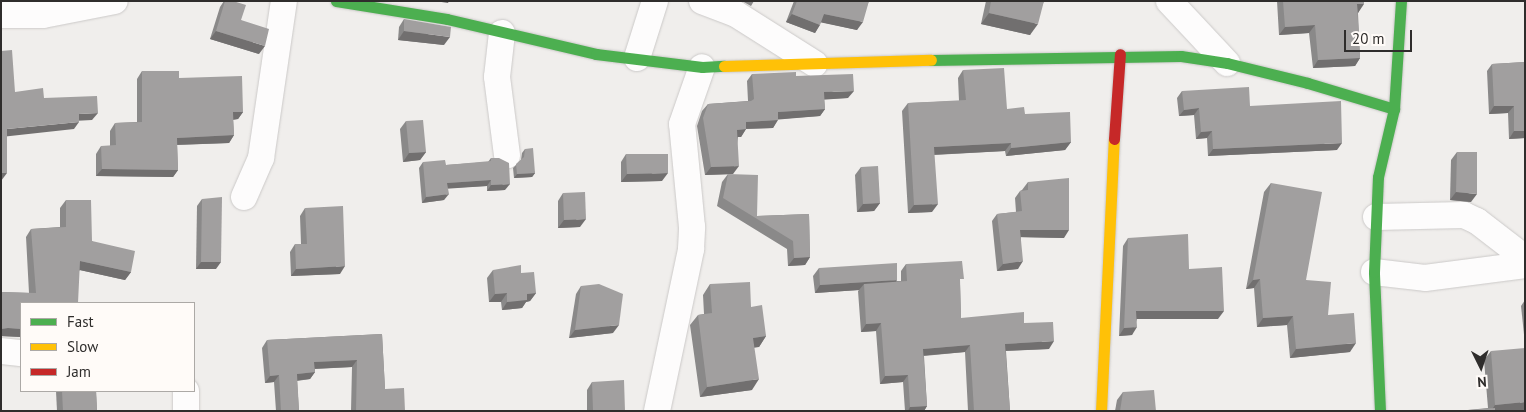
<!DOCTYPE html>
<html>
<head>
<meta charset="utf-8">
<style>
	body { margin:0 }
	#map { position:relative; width:1526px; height:412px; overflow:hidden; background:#f0eeec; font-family:"PT Sans",sans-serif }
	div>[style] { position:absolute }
	.roads { filter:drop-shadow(0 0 1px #cbc9c8) drop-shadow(0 0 1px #cbc9c8) }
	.street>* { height:26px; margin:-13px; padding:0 13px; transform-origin:13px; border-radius:13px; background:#fdfcfc }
	.fast>* { height:11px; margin:-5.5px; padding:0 5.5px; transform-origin:5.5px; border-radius:5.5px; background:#4caf50 }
	.slow>* { height:11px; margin:-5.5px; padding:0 5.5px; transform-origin:5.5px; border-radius:5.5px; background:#ffc107 }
	.jam>* { height:11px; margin:-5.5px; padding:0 5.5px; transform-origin:5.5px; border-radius:5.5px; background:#c62828 }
	.wall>* { inset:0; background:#8a8989 }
	.shaded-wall>* { inset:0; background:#716f6f }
	.building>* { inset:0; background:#a19f9f }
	span { translate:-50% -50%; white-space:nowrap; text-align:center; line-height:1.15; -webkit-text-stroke:5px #fffbf8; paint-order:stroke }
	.frame { position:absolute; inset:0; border:2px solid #2f2d2c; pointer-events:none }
	.legend { position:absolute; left:20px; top:302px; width:175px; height:90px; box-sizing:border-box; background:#fffbf8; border:1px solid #aca9a6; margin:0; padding:6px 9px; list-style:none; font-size:15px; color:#2f2d2c }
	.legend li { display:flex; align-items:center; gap:10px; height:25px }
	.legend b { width:25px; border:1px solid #aca9a6 }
	.north { position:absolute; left:1456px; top:342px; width:50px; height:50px; -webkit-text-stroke:4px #fffbf8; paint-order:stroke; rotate:176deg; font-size:14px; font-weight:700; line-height:20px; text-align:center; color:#2f2d2c }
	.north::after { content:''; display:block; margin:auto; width:18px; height:22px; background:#2f2d2c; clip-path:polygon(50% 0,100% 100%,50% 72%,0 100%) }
	.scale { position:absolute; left:1344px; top:30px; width:68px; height:22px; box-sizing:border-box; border:2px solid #2f2d2c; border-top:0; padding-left:6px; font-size:15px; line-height:18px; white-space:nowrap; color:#2f2d2c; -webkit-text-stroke:4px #fffbf8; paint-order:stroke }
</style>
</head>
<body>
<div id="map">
	<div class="roads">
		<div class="street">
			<i style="left:702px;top:1px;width:36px;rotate:21deg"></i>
			<i style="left:736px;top:14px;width:93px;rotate:32.3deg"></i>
			<i style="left:1169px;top:1px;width:85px;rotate:46.9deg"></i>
			<i style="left:1px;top:15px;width:42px"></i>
			<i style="left:43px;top:15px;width:73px;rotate:-11deg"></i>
			<i style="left:502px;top:33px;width:44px;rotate:96.5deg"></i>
			<i style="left:497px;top:77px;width:79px;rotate:82.7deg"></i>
			<i style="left:637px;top:58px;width:60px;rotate:-72.5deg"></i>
			<i style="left:244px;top:197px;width:43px;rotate:-66.4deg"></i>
			<i style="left:261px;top:158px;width:159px;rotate:-81.7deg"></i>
			<i style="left:1376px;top:217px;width:88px;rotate:-1.3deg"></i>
			<i style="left:1464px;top:215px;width:14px;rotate:25deg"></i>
			<i style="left:1477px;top:221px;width:61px;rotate:37.6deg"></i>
			<i style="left:1374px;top:272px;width:51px;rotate:6.7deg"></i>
			<i style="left:1425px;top:278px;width:101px;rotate:-7.4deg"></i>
			<i style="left:1px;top:351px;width:20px;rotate:6deg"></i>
			<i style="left:186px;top:391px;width:20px;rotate:90deg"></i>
			<i style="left:657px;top:411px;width:166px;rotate:-78.1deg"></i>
			<i style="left:691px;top:249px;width:22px;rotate:-87deg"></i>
			<i style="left:692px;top:227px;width:103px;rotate:-95.5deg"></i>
			<i style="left:682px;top:124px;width:60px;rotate:-70.7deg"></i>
		</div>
		<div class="fast">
			<i style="left:336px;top:1px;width:112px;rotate:9.2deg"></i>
			<i style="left:447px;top:19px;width:153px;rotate:13.2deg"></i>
			<i style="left:596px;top:54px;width:107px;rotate:7deg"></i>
			<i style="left:702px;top:67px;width:22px;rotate:-3deg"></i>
			<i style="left:931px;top:60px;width:250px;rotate:-0.9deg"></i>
			<i style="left:1181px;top:56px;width:47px;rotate:8.7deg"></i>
			<i style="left:1227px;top:63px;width:83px;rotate:13.9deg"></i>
			<i style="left:1308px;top:83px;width:90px;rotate:16.8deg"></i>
			<i style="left:1380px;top:411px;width:139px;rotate:-92.5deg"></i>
			<i style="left:1374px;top:272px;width:95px;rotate:-87.6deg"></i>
			<i style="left:1378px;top:177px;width:70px;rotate:-76.8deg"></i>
			<i style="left:1394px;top:109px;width:108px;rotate:-86.3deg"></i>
		</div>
		<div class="slow">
			<i style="left:724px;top:66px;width:207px;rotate:-1.7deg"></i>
			<i style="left:1101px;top:411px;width:272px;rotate:-87.3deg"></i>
		</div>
		<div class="jam">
			<i style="left:1114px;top:139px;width:85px;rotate:-86deg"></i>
		</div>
	</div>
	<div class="wall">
		<i style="clip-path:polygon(224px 1px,233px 1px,241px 20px,259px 54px,210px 39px,220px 7px)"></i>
		<i style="clip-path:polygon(742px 1px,754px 1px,751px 6px)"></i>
		<i style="clip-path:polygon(794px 1px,869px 1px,857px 30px,821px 22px,815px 33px,786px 22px)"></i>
		<i style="clip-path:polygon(986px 1px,1044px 1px,1030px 35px,981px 24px)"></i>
		<i style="clip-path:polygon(1277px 1px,1364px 1px,1358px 13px,1360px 58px,1355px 66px,1313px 68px,1309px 33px,1279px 35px)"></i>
		<i style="clip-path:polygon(404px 19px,444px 45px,398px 40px,399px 27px)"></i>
		<i style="clip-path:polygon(1525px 62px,1525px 138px,1509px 139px,1508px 113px,1489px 114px,1487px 71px,1492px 64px)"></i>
		<i style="clip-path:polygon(963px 70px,1007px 109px,1025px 114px,1071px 142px,1065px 150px,1006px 156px,1005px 151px,934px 155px,932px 212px,908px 213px,902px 111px,908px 103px,959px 101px,958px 78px)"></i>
		<i style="clip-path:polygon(142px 71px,179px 78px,243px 112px,238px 119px,233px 120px,234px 135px,229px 143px,177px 145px,178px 170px,173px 177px,96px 176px,96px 154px,101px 146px,110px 146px,110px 131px,115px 123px,137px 122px,137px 79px)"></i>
		<i style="clip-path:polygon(752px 74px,796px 76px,848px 98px,824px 99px,825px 109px,820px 116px,778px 119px,773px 128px,746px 129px,741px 137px,738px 137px,733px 174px,705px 175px,697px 126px,702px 111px,708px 104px,748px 101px,747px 81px)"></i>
		<i style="clip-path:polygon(1182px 91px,1250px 106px,1337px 150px,1208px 156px,1207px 138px,1196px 139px,1194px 115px,1179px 116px,1177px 98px)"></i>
		<i style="clip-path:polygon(406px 121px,426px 152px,420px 160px,403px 162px,400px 129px)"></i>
		<i style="clip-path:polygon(525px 149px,535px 173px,532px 177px,514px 178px,513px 168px,521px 160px,522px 153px)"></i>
		<i style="clip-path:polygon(1457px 152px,1471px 202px,1450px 200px,1451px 160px)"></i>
		<i style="clip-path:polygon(626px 154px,662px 181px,621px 182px,621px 162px)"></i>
		<i style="clip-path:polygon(491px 158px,505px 190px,487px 191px,487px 186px,448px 188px,444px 200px,422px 203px,419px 168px,423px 162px,446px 165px,488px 162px)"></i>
		<i style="clip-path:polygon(861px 167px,880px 203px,874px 211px,857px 212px,855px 175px)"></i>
		<i style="clip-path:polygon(728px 174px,757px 216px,809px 214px,810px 257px,805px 265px,788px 266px,787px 249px,717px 206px,722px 182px)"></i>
		<i style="clip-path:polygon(1028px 182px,1064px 238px,1021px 237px,1018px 269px,997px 271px,992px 221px,997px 214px,1016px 212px,1015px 198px,1020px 191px,1022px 190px)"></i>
		<i style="clip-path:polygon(1271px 183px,1306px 280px,1328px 315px,1350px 352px,1290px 358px,1287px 325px,1257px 327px,1254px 288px,1246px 289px,1264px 192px)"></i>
		<i style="clip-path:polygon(563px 193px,580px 227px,558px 228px,558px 201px)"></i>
		<i style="clip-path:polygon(202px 199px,216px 269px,196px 269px,197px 206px)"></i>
		<i style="clip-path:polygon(66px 200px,92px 241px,131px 272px,125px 280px,80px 270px,21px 337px,1px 336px,1px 292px,29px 293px,26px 237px,31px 229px,60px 227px,60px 208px)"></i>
		<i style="clip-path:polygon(305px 208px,340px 274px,291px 276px,290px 252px,295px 244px,301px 244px,300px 216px)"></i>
		<i style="clip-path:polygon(1128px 238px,1218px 319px,1137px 319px,1132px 335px,1119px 336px,1123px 246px)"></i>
		<i style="clip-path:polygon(906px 264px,960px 284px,961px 318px,1024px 323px,1049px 349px,1006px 351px,1010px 411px,968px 411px,965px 352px,924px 356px,927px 406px,924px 411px,905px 411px,903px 382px,880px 384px,876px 331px,861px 332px,858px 291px,859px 290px,815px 293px,813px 276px,819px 268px,896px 281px,901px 281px,901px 271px)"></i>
		<i style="clip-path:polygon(493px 270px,521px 273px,536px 293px,530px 301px,526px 302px,522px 308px,502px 310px,501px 302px,489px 302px,487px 278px)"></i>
		<i style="clip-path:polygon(710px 284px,751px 307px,766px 336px,759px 347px,754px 347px,752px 390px,700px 397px,690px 325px,698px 315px,704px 314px,703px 295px)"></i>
		<i style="clip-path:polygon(581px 286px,613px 333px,569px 338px,576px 294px)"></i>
		<i style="clip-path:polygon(1525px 300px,1525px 344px,1521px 306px)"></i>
		<i style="clip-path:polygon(382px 334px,385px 389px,405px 411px,351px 411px,352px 367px,315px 369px,315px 372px,310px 379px,297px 381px,299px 411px,276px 411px,274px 382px,265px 383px,262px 348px,267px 340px)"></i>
		<i style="clip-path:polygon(1491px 351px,1525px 411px,1467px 411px,1468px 410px,1488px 408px,1484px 360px)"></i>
		<i style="clip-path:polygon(592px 382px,625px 411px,587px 410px,587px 390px)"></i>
		<i style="clip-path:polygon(56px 391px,96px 391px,97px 411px,57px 411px)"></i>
		<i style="clip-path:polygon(1123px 392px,1156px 411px,1115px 411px,1117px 400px)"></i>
	</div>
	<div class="shaded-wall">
		<i style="clip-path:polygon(435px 1px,449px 1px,448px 3px)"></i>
		<i style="clip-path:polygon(1357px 4px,1364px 4px,1358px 13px)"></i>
		<i style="clip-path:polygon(989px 13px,1038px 24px,1030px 35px,981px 24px)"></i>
		<i style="clip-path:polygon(792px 14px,820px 25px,815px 33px,786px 22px)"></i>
		<i style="clip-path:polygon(824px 14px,863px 22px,857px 30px,819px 22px)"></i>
		<i style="clip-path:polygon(1315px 25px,1309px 33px,1279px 35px,1285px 27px)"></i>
		<i style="clip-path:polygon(216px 31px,265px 46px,259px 54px,210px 39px)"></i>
		<i style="clip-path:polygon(404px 31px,450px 37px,444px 45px,398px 40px)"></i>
		<i style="clip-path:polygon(1360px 58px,1355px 66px,1313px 68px,1318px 60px)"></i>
		<i style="clip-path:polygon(854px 91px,848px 98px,819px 100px,824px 92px)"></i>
		<i style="clip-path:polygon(1494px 106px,1514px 106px,1508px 113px,1489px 114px)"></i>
		<i style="clip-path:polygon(1199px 108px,1194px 115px,1179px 116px,1184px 110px)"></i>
		<i style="clip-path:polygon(825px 109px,820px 116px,773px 120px,778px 112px)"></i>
		<i style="clip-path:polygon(233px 112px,243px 112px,238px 119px,227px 120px)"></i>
		<i style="clip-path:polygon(98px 113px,92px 120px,73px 121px,79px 114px)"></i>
		<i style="clip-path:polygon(778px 120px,773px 128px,740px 129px,746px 122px)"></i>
		<i style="clip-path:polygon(79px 122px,74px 129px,1px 137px,7px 129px)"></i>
		<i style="clip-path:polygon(746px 129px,741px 137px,732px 137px,737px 130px)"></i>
		<i style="clip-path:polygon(1212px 131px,1207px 138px,1196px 139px,1201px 132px)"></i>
		<i style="clip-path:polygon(1514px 131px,1525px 131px,1525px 138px,1509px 139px)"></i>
		<i style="clip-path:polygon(234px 135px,229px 143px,171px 145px,177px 138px)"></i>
		<i style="clip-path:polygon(1071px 142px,1065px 150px,1006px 156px,1011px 148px)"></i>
		<i style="clip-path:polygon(1011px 143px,1005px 151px,928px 155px,934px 147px)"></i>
		<i style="clip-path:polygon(1342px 143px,1337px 150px,1208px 156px,1213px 149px)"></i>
		<i style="clip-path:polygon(426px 152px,420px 160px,403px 162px,409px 153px)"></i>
		<i style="clip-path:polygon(739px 166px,733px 174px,705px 175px,711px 167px)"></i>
		<i style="clip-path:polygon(102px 169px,178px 170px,173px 177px,96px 176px)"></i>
		<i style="clip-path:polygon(1px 173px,7px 173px,1px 181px)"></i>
		<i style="clip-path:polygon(535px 173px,532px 177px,514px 178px,517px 174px)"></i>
		<i style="clip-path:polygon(668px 173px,662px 181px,621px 182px,627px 174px)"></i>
		<i style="clip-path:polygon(491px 180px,487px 186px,443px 189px,447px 183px)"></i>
		<i style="clip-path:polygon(510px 184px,505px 190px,487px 191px,491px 185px)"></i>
		<i style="clip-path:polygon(1456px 192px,1477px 194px,1471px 202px,1450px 200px)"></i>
		<i style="clip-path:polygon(449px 194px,444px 200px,422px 203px,426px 197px)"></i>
		<i style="clip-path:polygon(880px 203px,874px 211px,857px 212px,863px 204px)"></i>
		<i style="clip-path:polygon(938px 204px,932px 212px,908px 213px,914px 205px)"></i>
		<i style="clip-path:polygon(586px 219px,580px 227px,558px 228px,564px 220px)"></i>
		<i style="clip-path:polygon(1020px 230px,1069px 230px,1064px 238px,1014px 237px)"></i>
		<i style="clip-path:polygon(810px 257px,805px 265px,788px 266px,794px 258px)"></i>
		<i style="clip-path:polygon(80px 261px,131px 272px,125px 280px,75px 269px)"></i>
		<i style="clip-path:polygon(1023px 261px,1018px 269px,997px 271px,1003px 264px)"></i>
		<i style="clip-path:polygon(201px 262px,221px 262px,216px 269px,196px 269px)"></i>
		<i style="clip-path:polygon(345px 266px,340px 274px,291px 276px,296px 269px)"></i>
		<i style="clip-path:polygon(1260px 279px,1254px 288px,1246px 289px,1253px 280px)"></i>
		<i style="clip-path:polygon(897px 280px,892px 288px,864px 284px,859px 290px,815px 293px,820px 285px)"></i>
		<i style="clip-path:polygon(507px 293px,501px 302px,489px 302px,495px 294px)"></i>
		<i style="clip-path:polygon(536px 293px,530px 301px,526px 302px,522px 308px,502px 310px,507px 302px,527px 294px)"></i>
		<i style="clip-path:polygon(1136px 311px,1224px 311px,1218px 319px,1131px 319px)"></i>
		<i style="clip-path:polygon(1293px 316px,1287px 325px,1257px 327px,1263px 318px)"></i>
		<i style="clip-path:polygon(881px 323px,876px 331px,861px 332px,866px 324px)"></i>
		<i style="clip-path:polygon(619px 325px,613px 333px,569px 338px,575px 330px)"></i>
		<i style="clip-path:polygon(1137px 327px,1132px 335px,1119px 336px,1124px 328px)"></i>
		<i style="clip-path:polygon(8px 328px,21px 329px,21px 337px,1px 336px,1px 329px)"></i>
		<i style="clip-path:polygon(766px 336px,759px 347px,746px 349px,753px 338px)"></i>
		<i style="clip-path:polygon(1054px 341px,1049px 349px,1000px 351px,1005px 344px)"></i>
		<i style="clip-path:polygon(1356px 343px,1350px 352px,1290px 358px,1296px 349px)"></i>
		<i style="clip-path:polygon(970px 345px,965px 352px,918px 356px,923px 349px)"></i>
		<i style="clip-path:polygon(357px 360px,352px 367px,309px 369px,314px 362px)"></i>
		<i style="clip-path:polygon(315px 372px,310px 379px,292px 381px,297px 374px)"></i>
		<i style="clip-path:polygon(279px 375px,274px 382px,265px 383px,270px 376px)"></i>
		<i style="clip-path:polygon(908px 375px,903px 382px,880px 384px,885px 376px)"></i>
		<i style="clip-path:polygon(759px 379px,752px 390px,700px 397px,707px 387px)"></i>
		<i style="clip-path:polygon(1525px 402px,1525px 411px,1491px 411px,1495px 405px)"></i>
		<i style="clip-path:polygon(927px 406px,924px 411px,908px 411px,910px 407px)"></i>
	</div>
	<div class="building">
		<i style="clip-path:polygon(225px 1px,233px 1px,246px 5px,241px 20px,269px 29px,265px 46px,216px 31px)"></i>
		<i style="clip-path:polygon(797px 1px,869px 1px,863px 22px,824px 14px,820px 25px,792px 14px)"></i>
		<i style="clip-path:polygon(991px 1px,1044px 1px,1038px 24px,989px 13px)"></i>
		<i style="clip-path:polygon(1283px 1px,1364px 1px,1364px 4px,1357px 4px,1360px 58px,1318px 60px,1315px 25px,1285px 27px)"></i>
		<i style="clip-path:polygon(404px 19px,451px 27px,450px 37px,404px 31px)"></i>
		<i style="clip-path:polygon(12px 50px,15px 92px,43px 88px,44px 98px,97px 96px,98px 113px,79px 114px,79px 122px,7px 129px,7px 173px,1px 173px,1px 51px)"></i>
		<i style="clip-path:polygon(1525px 62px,1525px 131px,1514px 131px,1514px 106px,1494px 106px,1492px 64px)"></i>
		<i style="clip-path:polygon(1004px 68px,1007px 109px,1024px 107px,1025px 114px,1070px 112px,1071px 142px,1011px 148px,1011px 143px,934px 147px,938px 204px,914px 205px,908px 103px,966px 100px,963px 70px)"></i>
		<i style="clip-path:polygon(142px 71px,179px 71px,179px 78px,242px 76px,243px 112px,233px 112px,234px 135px,177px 138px,178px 170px,102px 169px,101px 146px,116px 145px,115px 123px,142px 122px)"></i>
		<i style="clip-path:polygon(796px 72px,796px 76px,853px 74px,854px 91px,824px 92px,825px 109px,778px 112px,778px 120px,746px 122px,746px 129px,737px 130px,739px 166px,711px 167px,703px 118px,708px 104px,751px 101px,754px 99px,752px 74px)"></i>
		<i style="clip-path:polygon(1249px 87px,1250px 106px,1341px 101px,1342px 143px,1213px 149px,1212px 131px,1201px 132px,1199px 108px,1184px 110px,1182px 91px)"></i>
		<i style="clip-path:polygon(423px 120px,426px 152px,409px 153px,406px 121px)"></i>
		<i style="clip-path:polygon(533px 148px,535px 173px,517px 174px,516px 164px,524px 157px,525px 149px)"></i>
		<i style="clip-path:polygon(1457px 152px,1477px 152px,1477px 194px,1456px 192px)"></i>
		<i style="clip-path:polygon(626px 154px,668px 154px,668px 173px,627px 174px)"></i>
		<i style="clip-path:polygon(491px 158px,499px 158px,509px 163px,510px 184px,491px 185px,491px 180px,447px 183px,449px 194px,426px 197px,423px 162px,445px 160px,446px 165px,491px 161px)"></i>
		<i style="clip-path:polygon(878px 166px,880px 203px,863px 204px,861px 167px)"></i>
		<i style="clip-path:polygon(728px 174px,758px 175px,757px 216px,809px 214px,810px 257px,794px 258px,793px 241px,723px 198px)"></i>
		<i style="clip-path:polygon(1069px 178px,1069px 230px,1020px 230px,1023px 261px,1003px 264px,997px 214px,1022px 211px,1020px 191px,1028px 190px,1028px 182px)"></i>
		<i style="clip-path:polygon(1271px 183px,1322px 192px,1306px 280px,1331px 282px,1328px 315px,1354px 313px,1356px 343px,1296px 349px,1293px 316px,1263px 318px,1260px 279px,1253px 280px)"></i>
		<i style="clip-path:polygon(585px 192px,586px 219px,564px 220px,563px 193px)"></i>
		<i style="clip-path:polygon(222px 197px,221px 262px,201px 262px,202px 199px)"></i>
		<i style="clip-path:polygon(66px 200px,91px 200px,92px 241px,135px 251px,131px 272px,80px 261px,78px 303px,21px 303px,21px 329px,8px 328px,1px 329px,1px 292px,36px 293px,31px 229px,66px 227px)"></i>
		<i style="clip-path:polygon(343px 206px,345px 266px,296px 269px,295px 244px,307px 244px,305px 208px)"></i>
		<i style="clip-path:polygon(1188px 234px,1189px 269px,1222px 267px,1224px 311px,1136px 311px,1137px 327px,1124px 328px,1128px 238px)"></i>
		<i style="clip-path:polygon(962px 261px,964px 279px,960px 279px,961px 318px,1024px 312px,1024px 323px,1053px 322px,1054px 341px,1005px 344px,1010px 411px,974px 411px,970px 345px,923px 349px,927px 406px,910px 407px,908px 375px,885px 376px,881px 323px,866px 324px,864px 284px,907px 281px,906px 264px)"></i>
		<i style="clip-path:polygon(897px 263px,897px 280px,820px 285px,819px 268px)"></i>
		<i style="clip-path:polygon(521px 265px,521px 273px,534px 272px,536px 293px,527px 294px,527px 300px,507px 302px,507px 293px,495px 294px,493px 270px)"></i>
		<i style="clip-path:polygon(750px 282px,751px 307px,762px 305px,766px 336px,753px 338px,759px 379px,707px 387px,698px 315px,712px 313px,710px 284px)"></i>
		<i style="clip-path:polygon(599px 284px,623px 294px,619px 325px,575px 330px,581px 286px)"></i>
		<i style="clip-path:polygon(382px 334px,385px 389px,404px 388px,405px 411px,356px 411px,357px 360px,314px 362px,315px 372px,297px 374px,299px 411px,281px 411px,279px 375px,270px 376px,267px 340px)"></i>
		<i style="clip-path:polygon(1525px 348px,1525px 402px,1495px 405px,1491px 351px)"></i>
		<i style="clip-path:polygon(624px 380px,625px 411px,580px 411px,593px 410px,592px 382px)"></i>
		<i style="clip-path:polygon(1154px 390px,1156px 411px,1120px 411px,1123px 392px)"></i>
		<i style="clip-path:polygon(62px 391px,96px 391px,97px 410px,63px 411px)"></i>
		<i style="clip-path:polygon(1495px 408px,1495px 411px,1468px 411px,1468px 410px)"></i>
	</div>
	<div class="frame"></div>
	<ul class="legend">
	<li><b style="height:6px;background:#4caf50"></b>Fast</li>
	<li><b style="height:6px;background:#ffc107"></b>Slow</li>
	<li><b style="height:6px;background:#c62828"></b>Jam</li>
	</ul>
	<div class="north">N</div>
	<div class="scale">20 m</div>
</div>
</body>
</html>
